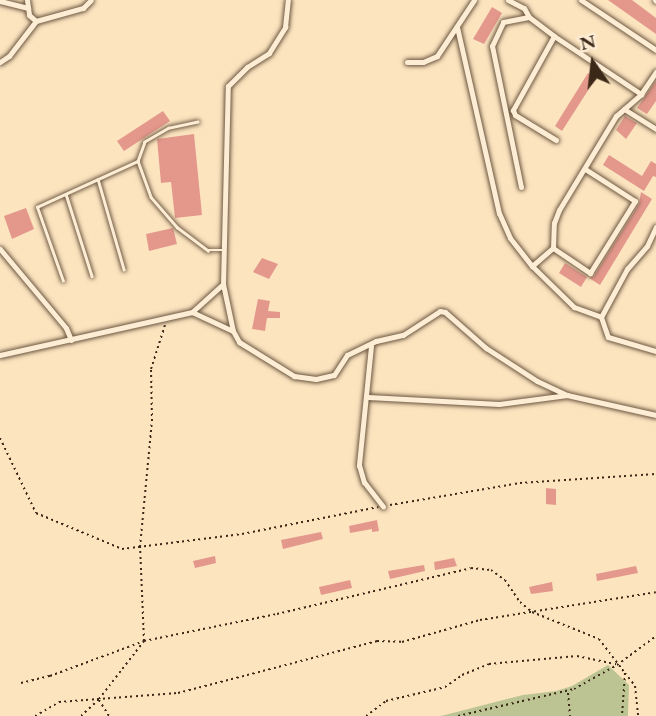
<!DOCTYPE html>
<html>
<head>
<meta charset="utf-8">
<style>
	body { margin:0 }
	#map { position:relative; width:656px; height:716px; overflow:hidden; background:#fce4bf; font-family:"EB Garamond",serif }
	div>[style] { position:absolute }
	.green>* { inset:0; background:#bdc493 }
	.building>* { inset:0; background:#e4988c }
	.path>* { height:2px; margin-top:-1px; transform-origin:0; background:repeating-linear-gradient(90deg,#3c2817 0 2px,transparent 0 5.5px) }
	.roads { filter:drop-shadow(0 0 2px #6c5741) drop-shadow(0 0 2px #6c5741) }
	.service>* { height:2.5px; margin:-1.25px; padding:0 1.25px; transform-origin:1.25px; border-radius:1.25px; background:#fdedd5 }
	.minor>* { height:5px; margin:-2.5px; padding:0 2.5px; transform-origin:2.5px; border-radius:2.5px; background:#fdedd5 }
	span { translate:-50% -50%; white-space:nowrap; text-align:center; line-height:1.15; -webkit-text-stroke:6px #fdedd5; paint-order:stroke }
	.north { position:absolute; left:558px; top:28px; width:70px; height:70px; -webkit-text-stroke:5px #fdedd5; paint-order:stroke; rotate:346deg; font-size:19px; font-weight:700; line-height:28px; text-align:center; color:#3c2817 }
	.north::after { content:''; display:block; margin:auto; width:24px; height:32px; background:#3c2817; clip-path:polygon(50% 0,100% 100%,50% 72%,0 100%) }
</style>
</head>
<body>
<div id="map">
	<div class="green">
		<i style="clip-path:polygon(608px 665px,629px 685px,628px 716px,441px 716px,523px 695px,556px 691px,572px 686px)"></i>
	</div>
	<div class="building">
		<i style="clip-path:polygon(608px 0,632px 0,656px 18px,656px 34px)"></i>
		<i style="clip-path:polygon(492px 7px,502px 13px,484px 44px,473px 39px)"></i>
		<i style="clip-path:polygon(588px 73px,596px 78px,562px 131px,555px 126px)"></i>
		<i style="clip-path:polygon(656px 81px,656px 101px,647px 114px,637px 108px)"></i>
		<i style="clip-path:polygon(163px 111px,170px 121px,124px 151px,117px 141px)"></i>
		<i style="clip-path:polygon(625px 116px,637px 123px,626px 139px,616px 130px)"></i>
		<i style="clip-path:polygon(194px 134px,202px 215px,175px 218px,171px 182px,161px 183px,157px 139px)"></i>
		<i style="clip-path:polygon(609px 155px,642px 176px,651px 161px,656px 164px,656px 177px,653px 176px,644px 191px,603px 165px)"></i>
		<i style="clip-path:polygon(641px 192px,652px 199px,600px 285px,589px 278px,594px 276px,639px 204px)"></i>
		<i style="clip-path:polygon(26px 208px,34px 229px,12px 239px,4px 216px)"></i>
		<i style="clip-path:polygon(173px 228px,177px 244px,149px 251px,146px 234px)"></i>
		<i style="clip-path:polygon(262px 258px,278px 264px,269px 279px,253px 272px)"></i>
		<i style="clip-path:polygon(565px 263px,587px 277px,581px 287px,559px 273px)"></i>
		<i style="clip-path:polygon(258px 299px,270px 301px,268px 311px,280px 312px,280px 318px,267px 318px,265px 331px,252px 329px)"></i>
		<i style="clip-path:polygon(546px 488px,556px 489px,556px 505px,546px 504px)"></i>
		<i style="clip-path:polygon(377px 520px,379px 531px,372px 532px,372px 529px,350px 533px,349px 526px)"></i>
		<i style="clip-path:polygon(321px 532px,323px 539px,283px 549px,281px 540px)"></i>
		<i style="clip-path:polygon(215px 556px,216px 563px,195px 568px,193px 561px)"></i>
		<i style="clip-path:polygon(454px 558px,457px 566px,435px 570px,434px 562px)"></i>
		<i style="clip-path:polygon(424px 565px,425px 571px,390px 579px,388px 571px)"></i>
		<i style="clip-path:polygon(636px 566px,638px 573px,597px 581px,596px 574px)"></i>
		<i style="clip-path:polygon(350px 580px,352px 588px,321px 595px,319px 587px)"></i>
		<i style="clip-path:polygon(552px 582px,553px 591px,531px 594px,529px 587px)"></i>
	</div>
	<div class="path">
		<i style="left:0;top:438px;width:83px;rotate:64.4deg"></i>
		<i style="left:36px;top:513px;width:93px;rotate:22.7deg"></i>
		<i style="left:122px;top:549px;width:121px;rotate:-7.1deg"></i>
		<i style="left:242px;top:534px;width:139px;rotate:-11.2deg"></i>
		<i style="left:390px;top:505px;width:132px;rotate:-9.6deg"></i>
		<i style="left:520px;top:483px;width:136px;rotate:-3.8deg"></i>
		<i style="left:625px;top:673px;width:16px;rotate:52deg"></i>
		<i style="left:635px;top:686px;width:30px;rotate:84deg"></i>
		<i style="left:21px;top:683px;width:30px;rotate:-14deg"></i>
		<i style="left:50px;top:676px;width:100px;rotate:-20.4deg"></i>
		<i style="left:144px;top:641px;width:136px;rotate:-11.5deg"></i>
		<i style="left:277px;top:614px;width:199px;rotate:-13.3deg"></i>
		<i style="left:471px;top:568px;width:20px;rotate:6deg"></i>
		<i style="left:491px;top:570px;width:17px;rotate:36deg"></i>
		<i style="left:505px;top:580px;width:27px;rotate:56deg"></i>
		<i style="left:520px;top:602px;width:16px;rotate:40deg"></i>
		<i style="left:532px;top:612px;width:72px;rotate:21.9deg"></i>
		<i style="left:599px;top:639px;width:43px;rotate:52.6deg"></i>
		<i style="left:625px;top:673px;width:43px;rotate:94deg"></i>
		<i style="left:568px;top:693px;width:23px;rotate:85deg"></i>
		<i style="left:99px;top:700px;width:19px;rotate:58deg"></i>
		<i style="left:35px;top:716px;width:28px;rotate:-30deg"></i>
		<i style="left:59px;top:702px;width:119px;rotate:-4.3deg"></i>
		<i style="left:178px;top:693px;width:206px;rotate:-14.6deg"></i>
		<i style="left:377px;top:641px;width:25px;rotate:2deg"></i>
		<i style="left:402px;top:642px;width:81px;rotate:-15.8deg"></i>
		<i style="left:480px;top:620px;width:178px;rotate:-9deg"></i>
		<i style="left:81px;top:716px;width:25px;rotate:-43deg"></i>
		<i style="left:99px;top:699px;width:73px;rotate:-52.2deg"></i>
		<i style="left:144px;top:641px;width:94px;rotate:-92.4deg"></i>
		<i style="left:140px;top:547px;width:127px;rotate:-84.6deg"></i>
		<i style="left:152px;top:421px;width:52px;rotate:-91.1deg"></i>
		<i style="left:151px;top:369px;width:46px;rotate:-72.3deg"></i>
		<i style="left:366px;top:716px;width:25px;rotate:-37deg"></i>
		<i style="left:386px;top:701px;width:61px;rotate:-13.3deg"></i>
		<i style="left:445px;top:687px;width:21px;rotate:-35deg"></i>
		<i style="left:462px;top:675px;width:29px;rotate:-22deg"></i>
		<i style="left:489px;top:664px;width:88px;rotate:-5.2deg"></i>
		<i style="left:577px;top:656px;width:40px;rotate:12deg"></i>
		<i style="left:458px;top:716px;width:119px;rotate:-13.1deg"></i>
		<i style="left:574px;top:689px;width:49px;rotate:-29.2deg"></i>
		<i style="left:617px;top:665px;width:49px;rotate:-36.6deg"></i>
	</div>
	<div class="roads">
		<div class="service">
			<i style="left:198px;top:122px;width:30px;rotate:168deg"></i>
			<i style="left:169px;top:128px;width:28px;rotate:150deg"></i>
			<i style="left:145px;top:142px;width:20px;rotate:110deg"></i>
			<i style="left:138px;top:161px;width:38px;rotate:70deg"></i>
			<i style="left:151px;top:197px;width:40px;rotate:49deg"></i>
			<i style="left:177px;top:227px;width:39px;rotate:37deg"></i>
			<i style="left:208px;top:250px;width:16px"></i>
			<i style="left:98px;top:179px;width:94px;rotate:73.9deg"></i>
			<i style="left:66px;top:194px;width:86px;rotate:72.4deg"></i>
			<i style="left:63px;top:281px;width:78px;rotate:-109.4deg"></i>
			<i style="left:37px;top:207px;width:111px;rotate:-24.5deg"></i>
		</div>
		<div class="minor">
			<i style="left:27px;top:0;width:15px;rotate:82deg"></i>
			<i style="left:29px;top:15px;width:9px;rotate:41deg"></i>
			<i style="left:36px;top:21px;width:49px;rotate:-15.5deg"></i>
			<i style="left:83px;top:8px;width:11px;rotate:-45deg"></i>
			<i style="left:508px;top:0;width:18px;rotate:27deg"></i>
			<i style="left:524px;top:8px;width:10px;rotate:61deg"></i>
			<i style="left:529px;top:17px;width:31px;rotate:37deg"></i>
			<i style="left:554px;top:36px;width:105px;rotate:33.7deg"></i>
			<i style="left:641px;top:94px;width:27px;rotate:-56deg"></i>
			<i style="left:581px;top:0;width:90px;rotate:33.7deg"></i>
			<i style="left:655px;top:0;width:1px;rotate:45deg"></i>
			<i style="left:0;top:1px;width:29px;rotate:14deg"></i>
			<i style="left:457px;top:27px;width:191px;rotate:77.3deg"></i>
			<i style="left:499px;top:213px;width:27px;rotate:66deg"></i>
			<i style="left:510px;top:238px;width:36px;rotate:52deg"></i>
			<i style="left:532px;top:266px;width:28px;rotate:-41deg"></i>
			<i style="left:553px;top:248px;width:25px;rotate:-88deg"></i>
			<i style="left:554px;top:223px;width:14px;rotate:-69deg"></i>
			<i style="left:559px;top:210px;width:110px;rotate:-58.8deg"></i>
			<i style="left:616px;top:116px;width:33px;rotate:-41deg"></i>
			<i style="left:554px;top:36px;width:85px;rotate:119deg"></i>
			<i style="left:513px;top:110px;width:5px;rotate:68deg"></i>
			<i style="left:515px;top:115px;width:48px;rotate:31.4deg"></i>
			<i style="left:0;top:62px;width:11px;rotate:-34deg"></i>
			<i style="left:9px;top:56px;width:44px;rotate:-52.4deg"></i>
			<i style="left:407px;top:62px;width:16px"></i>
			<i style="left:423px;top:62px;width:15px;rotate:-23deg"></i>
			<i style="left:437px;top:56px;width:67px;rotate:-56.5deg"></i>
			<i style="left:624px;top:109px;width:38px;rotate:32deg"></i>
			<i style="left:521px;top:187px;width:144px;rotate:-101.6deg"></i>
			<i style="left:492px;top:46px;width:26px;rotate:-65deg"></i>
			<i style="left:503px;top:22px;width:26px;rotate:-11deg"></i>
			<i style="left:553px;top:248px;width:45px;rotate:34deg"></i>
			<i style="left:590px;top:273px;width:85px;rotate:-58deg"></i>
			<i style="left:635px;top:201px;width:59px;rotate:-147.4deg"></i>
			<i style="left:0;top:249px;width:103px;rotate:50.1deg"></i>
			<i style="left:66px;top:328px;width:13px;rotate:67deg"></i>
			<i style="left:532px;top:266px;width:59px;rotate:44.3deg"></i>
			<i style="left:574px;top:307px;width:29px;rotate:20deg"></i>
			<i style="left:601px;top:317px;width:21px;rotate:71deg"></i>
			<i style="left:608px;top:337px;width:50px;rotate:16.3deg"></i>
			<i style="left:223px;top:284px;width:48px;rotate:78deg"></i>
			<i style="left:233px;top:331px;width:13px;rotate:61deg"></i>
			<i style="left:239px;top:342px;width:65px;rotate:31.7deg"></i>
			<i style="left:294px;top:376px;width:22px;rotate:8deg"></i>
			<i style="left:316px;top:379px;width:18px;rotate:-13deg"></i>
			<i style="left:334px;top:375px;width:24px;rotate:-57deg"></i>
			<i style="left:347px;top:355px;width:32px;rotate:-26deg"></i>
			<i style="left:376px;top:341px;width:28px;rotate:-13deg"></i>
			<i style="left:403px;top:335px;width:44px;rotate:-33deg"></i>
			<i style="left:440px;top:311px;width:5px;rotate:11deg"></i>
			<i style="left:445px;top:312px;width:55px;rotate:41.3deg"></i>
			<i style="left:486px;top:348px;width:61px;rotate:32.9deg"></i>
			<i style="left:537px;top:381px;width:33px;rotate:25deg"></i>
			<i style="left:567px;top:395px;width:91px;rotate:12.7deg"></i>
			<i style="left:192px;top:312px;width:45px;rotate:24.9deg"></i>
			<i style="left:601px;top:317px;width:55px;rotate:-61.6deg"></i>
			<i style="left:627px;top:269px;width:30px;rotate:-49deg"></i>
			<i style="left:647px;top:246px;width:21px;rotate:-65deg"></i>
			<i style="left:371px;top:346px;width:120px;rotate:95.8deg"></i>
			<i style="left:359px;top:465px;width:18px;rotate:74deg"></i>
			<i style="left:364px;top:482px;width:31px;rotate:52deg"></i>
			<i style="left:0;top:355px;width:197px;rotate:-12.6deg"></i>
			<i style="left:192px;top:312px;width:42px;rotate:-42.1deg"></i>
			<i style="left:223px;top:284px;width:198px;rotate:-88.6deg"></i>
			<i style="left:228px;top:86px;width:27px;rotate:-45deg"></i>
			<i style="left:247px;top:67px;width:26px;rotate:-32deg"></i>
			<i style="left:269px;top:53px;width:31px;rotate:-58deg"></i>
			<i style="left:285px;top:27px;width:27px;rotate:-84deg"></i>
			<i style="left:368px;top:397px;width:131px;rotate:3.1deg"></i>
			<i style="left:499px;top:404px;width:69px;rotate:-7.5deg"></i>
		</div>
	</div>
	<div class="north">N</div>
</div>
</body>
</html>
